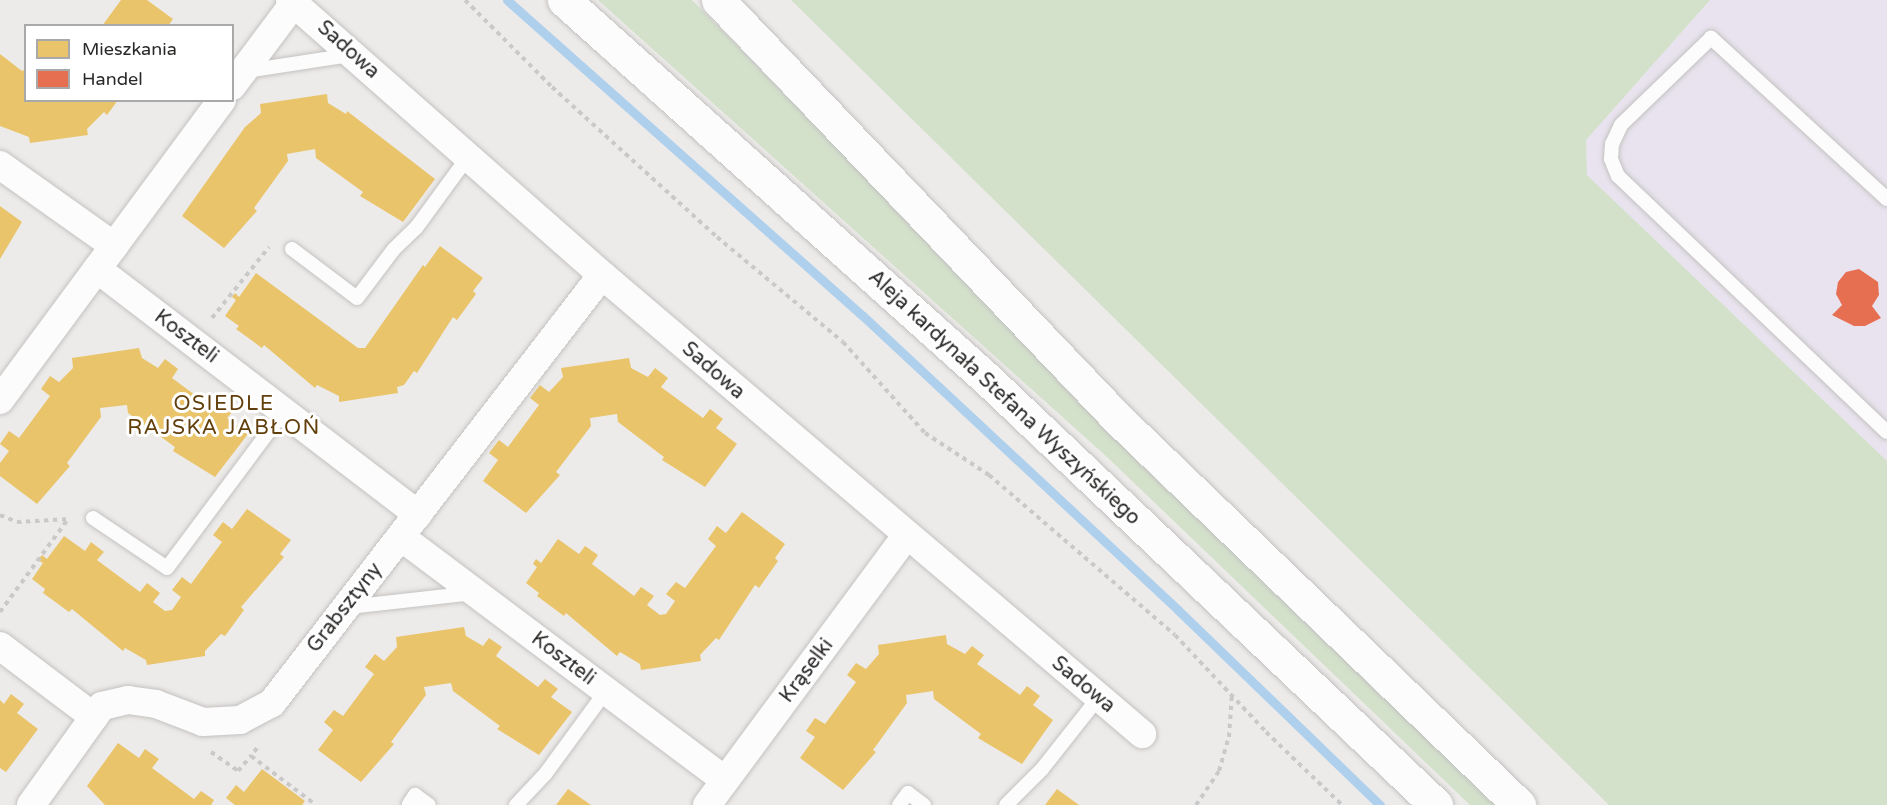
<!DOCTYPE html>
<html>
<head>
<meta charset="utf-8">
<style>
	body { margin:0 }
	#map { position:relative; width:1887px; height:805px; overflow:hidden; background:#edebe9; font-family:"Varela Round",sans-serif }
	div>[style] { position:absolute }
	.commercial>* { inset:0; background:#e8e3ee }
	.green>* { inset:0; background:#d3e1cb }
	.homes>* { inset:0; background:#e9c46a }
	.shops>* { inset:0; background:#e76f51 }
	.stream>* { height:9px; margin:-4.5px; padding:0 4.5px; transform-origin:4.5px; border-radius:4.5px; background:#aed0ed }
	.path>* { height:4px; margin-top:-2px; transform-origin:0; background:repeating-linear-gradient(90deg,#c9c9c9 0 4.5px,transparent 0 9px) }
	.roads { filter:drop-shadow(0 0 2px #c4c2c1) drop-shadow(0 0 2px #c4c2c1) }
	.lane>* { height:14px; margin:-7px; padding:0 7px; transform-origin:7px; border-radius:7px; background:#fcfcfc }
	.street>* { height:28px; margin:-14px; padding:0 14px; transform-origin:14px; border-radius:14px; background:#fcfcfc }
	.primary>* { height:33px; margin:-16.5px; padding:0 16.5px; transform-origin:16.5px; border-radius:16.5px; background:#fcfcfc }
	span { translate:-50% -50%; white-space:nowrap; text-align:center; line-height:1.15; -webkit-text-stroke:6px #fff; paint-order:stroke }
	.street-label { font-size:20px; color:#2b2928 }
	.neighbourhood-label { font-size:21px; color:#623e0b; letter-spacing:1.5px }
	.legend { position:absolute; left:24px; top:24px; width:210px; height:78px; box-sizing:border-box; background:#fff; border:2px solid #aaa9a9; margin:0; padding:8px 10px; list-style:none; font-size:18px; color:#2b2928 }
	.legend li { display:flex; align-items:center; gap:12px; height:30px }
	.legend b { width:30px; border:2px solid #aaa9a9 }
</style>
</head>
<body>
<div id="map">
	<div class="commercial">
		<i style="clip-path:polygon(1710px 0,1887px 0,1887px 461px,1587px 175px,1586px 140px)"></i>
	</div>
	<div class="green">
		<i style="clip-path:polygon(598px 0,692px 0,1122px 437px,1507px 805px,1470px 805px,1107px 457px)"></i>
		<i style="clip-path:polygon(791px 0,1710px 0,1586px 140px,1587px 175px,1887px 461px,1887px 805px,1609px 805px)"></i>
	</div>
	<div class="homes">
		<i style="clip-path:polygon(121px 0,147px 0,173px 19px,168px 26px,102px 26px)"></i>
		<i style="clip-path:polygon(0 54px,22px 71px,26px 69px,26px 100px,118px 100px,107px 115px,104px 112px,87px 129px,88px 135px,30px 143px,29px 137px,0 126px)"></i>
		<i style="clip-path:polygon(327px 94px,328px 103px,346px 114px,347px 111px,435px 179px,403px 222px,360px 196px,363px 192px,316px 158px,315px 149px,287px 154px,288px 161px,254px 208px,257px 211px,224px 248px,182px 216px,245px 127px,261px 113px,260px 104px)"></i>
		<i style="clip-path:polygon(0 206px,22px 222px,0 259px)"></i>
		<i style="clip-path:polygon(440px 246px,483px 278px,473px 291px,476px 294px,457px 320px,453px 317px,417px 373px,414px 371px,404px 385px,397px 387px,398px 393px,339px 402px,339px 396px,317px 385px,315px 388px,264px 345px,262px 348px,236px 329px,239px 326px,225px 316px,236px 300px,232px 297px,235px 293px,239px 297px,256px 273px,358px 348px,365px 348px,423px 265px,425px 267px)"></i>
		<i style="clip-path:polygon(139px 348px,142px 358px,158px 368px,165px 359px,178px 369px,172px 378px,214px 409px,221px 400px,234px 410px,227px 418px,248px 434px,215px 477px,173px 451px,175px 447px,128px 413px,127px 405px,100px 408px,101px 417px,67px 463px,70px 466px,37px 504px,0 476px,0 463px,9px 451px,0 444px,9px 431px,19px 438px,50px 396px,41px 389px,50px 376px,59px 382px,73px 368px,72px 358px)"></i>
		<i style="clip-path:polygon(629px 358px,631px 368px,648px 377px,655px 368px,668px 378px,661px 387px,703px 418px,710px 409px,723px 419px,716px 428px,737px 444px,705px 487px,662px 460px,664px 457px,618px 422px,617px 414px,590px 418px,591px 426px,556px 472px,560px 475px,526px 513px,483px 481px,498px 460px,489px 453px,499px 440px,508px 447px,539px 405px,530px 398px,540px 385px,549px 392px,563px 377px,561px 368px)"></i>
		<i style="clip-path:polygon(247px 509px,291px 540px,280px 554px,284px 557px,241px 607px,244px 610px,225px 636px,221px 634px,205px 651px,205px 656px,147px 665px,146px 660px,125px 648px,123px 651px,72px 609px,69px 612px,43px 593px,45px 589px,32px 579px,43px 563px,38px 560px,42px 555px,47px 559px,64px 536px,85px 551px,91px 542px,104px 552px,97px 560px,140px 592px,147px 583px,160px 593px,153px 602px,165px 611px,172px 610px,181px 597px,172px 590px,182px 577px,191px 584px,222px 542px,213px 535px,223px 522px,232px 529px)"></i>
		<i style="clip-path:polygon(742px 512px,785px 544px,775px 558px,778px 561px,759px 588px,755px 585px,719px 640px,716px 638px,700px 655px,701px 661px,641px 670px,640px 664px,620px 652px,617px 656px,566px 613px,564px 616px,537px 596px,539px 593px,526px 583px,537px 567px,533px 564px,536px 559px,541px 563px,558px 539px,579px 554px,585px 546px,598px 555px,592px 564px,634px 596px,641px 587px,654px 596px,647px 605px,660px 615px,666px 614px,675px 601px,666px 594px,676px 582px,685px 588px,716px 546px,708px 539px,717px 526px,726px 533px)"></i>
		<i style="clip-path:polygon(464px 627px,466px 636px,483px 646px,489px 638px,502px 647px,496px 656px,538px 687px,545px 679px,558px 689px,551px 697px,572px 712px,539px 755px,497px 729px,500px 726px,453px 691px,451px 683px,424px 687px,426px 695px,391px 742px,394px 744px,361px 782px,318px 750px,333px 730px,324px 722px,334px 710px,343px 716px,374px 674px,365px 667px,375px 654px,384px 661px,397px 647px,396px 637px)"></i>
		<i style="clip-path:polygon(946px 635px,947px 644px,965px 654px,972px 646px,984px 655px,977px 664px,1020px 695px,1027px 686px,1040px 696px,1033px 705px,1053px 720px,1022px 764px,978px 738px,981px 734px,934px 699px,933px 691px,906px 695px,907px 703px,873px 750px,876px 752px,843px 790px,800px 758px,815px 737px,806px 731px,815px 718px,825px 724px,856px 682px,847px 675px,856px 663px,866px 669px,879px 654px,878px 645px)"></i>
		<i style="clip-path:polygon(11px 694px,24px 704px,17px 713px,38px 729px,6px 772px,0 768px,0 700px,4px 704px)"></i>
		<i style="clip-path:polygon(118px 743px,139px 758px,145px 749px,159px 759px,152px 768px,194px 799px,201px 791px,214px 800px,211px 805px,105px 805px,87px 786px)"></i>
		<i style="clip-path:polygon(262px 769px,305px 801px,302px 805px,235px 805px,226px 798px,236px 785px,244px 792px)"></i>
		<i style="clip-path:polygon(568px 789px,591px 805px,556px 805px)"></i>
		<i style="clip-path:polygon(1057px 789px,1079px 805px,1045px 805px)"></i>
	</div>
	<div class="shops">
		<i style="clip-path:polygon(1859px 269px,1878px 282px,1879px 295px,1872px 306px,1881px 318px,1865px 326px,1854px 326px,1832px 315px,1842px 305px,1836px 294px,1838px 282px,1846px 272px)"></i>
	</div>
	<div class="stream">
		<i style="left:507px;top:0;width:476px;rotate:41.6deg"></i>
		<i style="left:863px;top:316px;width:431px;rotate:43deg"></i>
		<i style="left:1178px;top:610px;width:281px;rotate:44deg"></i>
	</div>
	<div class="path">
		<i style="left:465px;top:0;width:123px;rotate:45deg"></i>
		<i style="left:552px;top:87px;width:223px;rotate:42.3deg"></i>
		<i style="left:717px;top:237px;width:164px;rotate:39.8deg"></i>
		<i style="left:843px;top:342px;width:122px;rotate:48deg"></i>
		<i style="left:925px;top:433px;width:77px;rotate:33.3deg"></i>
		<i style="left:989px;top:475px;width:245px;rotate:40.7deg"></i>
		<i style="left:1175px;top:635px;width:133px;rotate:46.8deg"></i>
		<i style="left:1266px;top:732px;width:105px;rotate:43.8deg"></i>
		<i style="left:212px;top:318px;width:91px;rotate:-51.2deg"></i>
		<i style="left:0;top:515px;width:18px;rotate:22deg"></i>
		<i style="left:17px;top:522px;width:52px;rotate:-3.3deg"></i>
		<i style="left:0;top:612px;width:115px;rotate:-53.8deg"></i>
		<i style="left:257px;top:748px;width:10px;rotate:127deg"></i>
		<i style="left:251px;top:756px;width:81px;rotate:37deg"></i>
		<i style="left:211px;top:752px;width:33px;rotate:35deg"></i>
		<i style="left:238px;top:771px;width:20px;rotate:-49deg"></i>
		<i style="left:1196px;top:805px;width:41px;rotate:-55.9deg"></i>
		<i style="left:1219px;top:771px;width:35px;rotate:-74deg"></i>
		<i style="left:1229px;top:737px;width:43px;rotate:-86deg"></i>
	</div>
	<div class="roads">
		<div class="lane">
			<i style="left:246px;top:71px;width:106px;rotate:-8.7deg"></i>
			<i style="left:1887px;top:199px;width:239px;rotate:-137.5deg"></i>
			<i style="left:1711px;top:38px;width:125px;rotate:136deg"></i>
			<i style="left:1621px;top:125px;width:21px;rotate:115deg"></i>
			<i style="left:1612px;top:144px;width:15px;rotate:94deg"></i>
			<i style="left:1611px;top:159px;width:18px;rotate:68deg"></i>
			<i style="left:1618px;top:176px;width:371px;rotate:43.6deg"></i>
			<i style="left:292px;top:249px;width:81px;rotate:37deg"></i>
			<i style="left:357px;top:298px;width:61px;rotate:-52.9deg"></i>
			<i style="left:394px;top:249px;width:30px;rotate:-44deg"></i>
			<i style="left:416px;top:228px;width:88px;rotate:-53.8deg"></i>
			<i style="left:93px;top:518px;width:89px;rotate:34deg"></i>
			<i style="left:167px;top:568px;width:196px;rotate:-53.3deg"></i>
			<i style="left:349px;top:607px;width:125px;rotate:-6.4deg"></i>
			<i style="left:409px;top:804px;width:11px;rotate:-56deg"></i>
			<i style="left:415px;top:795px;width:17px;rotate:36deg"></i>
			<i style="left:516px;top:805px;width:44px;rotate:-46.8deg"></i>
			<i style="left:546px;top:773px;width:102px;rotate:-53.8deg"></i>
			<i style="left:899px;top:805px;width:15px;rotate:-53deg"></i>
			<i style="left:908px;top:793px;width:20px;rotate:37deg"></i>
			<i style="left:1006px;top:805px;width:51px;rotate:-45deg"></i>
			<i style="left:1042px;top:769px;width:90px;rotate:-51.7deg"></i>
		</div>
		<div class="street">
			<i style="left:290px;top:0;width:416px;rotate:41.4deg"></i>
			<i style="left:602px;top:275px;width:709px;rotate:40.36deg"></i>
			<i style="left:232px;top:86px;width:104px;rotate:-53.2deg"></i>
			<i style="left:0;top:165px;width:140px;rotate:35.4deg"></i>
			<i style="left:97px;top:269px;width:404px;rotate:37.4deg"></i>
			<i style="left:0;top:400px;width:373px;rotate:-53.5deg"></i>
			<i style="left:401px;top:537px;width:405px;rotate:36.9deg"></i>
			<i style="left:0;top:646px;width:118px;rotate:37.1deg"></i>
			<i style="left:31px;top:805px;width:122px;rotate:-54.4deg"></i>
			<i style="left:102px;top:706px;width:27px;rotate:-13deg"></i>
			<i style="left:128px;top:700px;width:28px;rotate:8deg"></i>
			<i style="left:156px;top:704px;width:50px;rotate:21deg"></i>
			<i style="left:203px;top:722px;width:37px;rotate:-3deg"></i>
			<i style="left:240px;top:720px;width:36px;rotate:-28deg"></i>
			<i style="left:272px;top:703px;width:540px;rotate:-52.37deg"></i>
			<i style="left:707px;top:805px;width:335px;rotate:-53.5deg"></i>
		</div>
		<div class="primary">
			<i style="left:564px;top:0;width:568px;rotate:41.86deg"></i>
			<i style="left:987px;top:379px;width:619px;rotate:43.49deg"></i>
			<i style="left:718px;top:0;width:579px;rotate:46.33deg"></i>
			<i style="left:1118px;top:419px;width:557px;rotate:43.91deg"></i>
		</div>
	</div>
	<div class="street-label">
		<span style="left:348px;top:50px;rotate:42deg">Sadowa</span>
		<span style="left:186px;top:337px;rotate:37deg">Koszteli</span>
		<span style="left:713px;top:371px;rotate:41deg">Sadowa</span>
		<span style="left:1004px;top:398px;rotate:43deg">Aleja kardynała Stefana Wyszyńskiego</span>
		<span style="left:345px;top:608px;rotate:-52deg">Grabsztyny</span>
		<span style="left:563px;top:659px;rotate:37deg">Koszteli</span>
		<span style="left:807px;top:671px;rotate:-53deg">Krąselki</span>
		<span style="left:1083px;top:685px;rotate:40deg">Sadowa</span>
	</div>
	<div class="neighbourhood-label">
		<span style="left:224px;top:416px">OSIEDLE<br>RAJSKA JABŁOŃ</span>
	</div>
	<ul class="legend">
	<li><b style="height:16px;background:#e9c46a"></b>Mieszkania</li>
	<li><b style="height:16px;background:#e76f51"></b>Handel</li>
	</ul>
</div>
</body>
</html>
